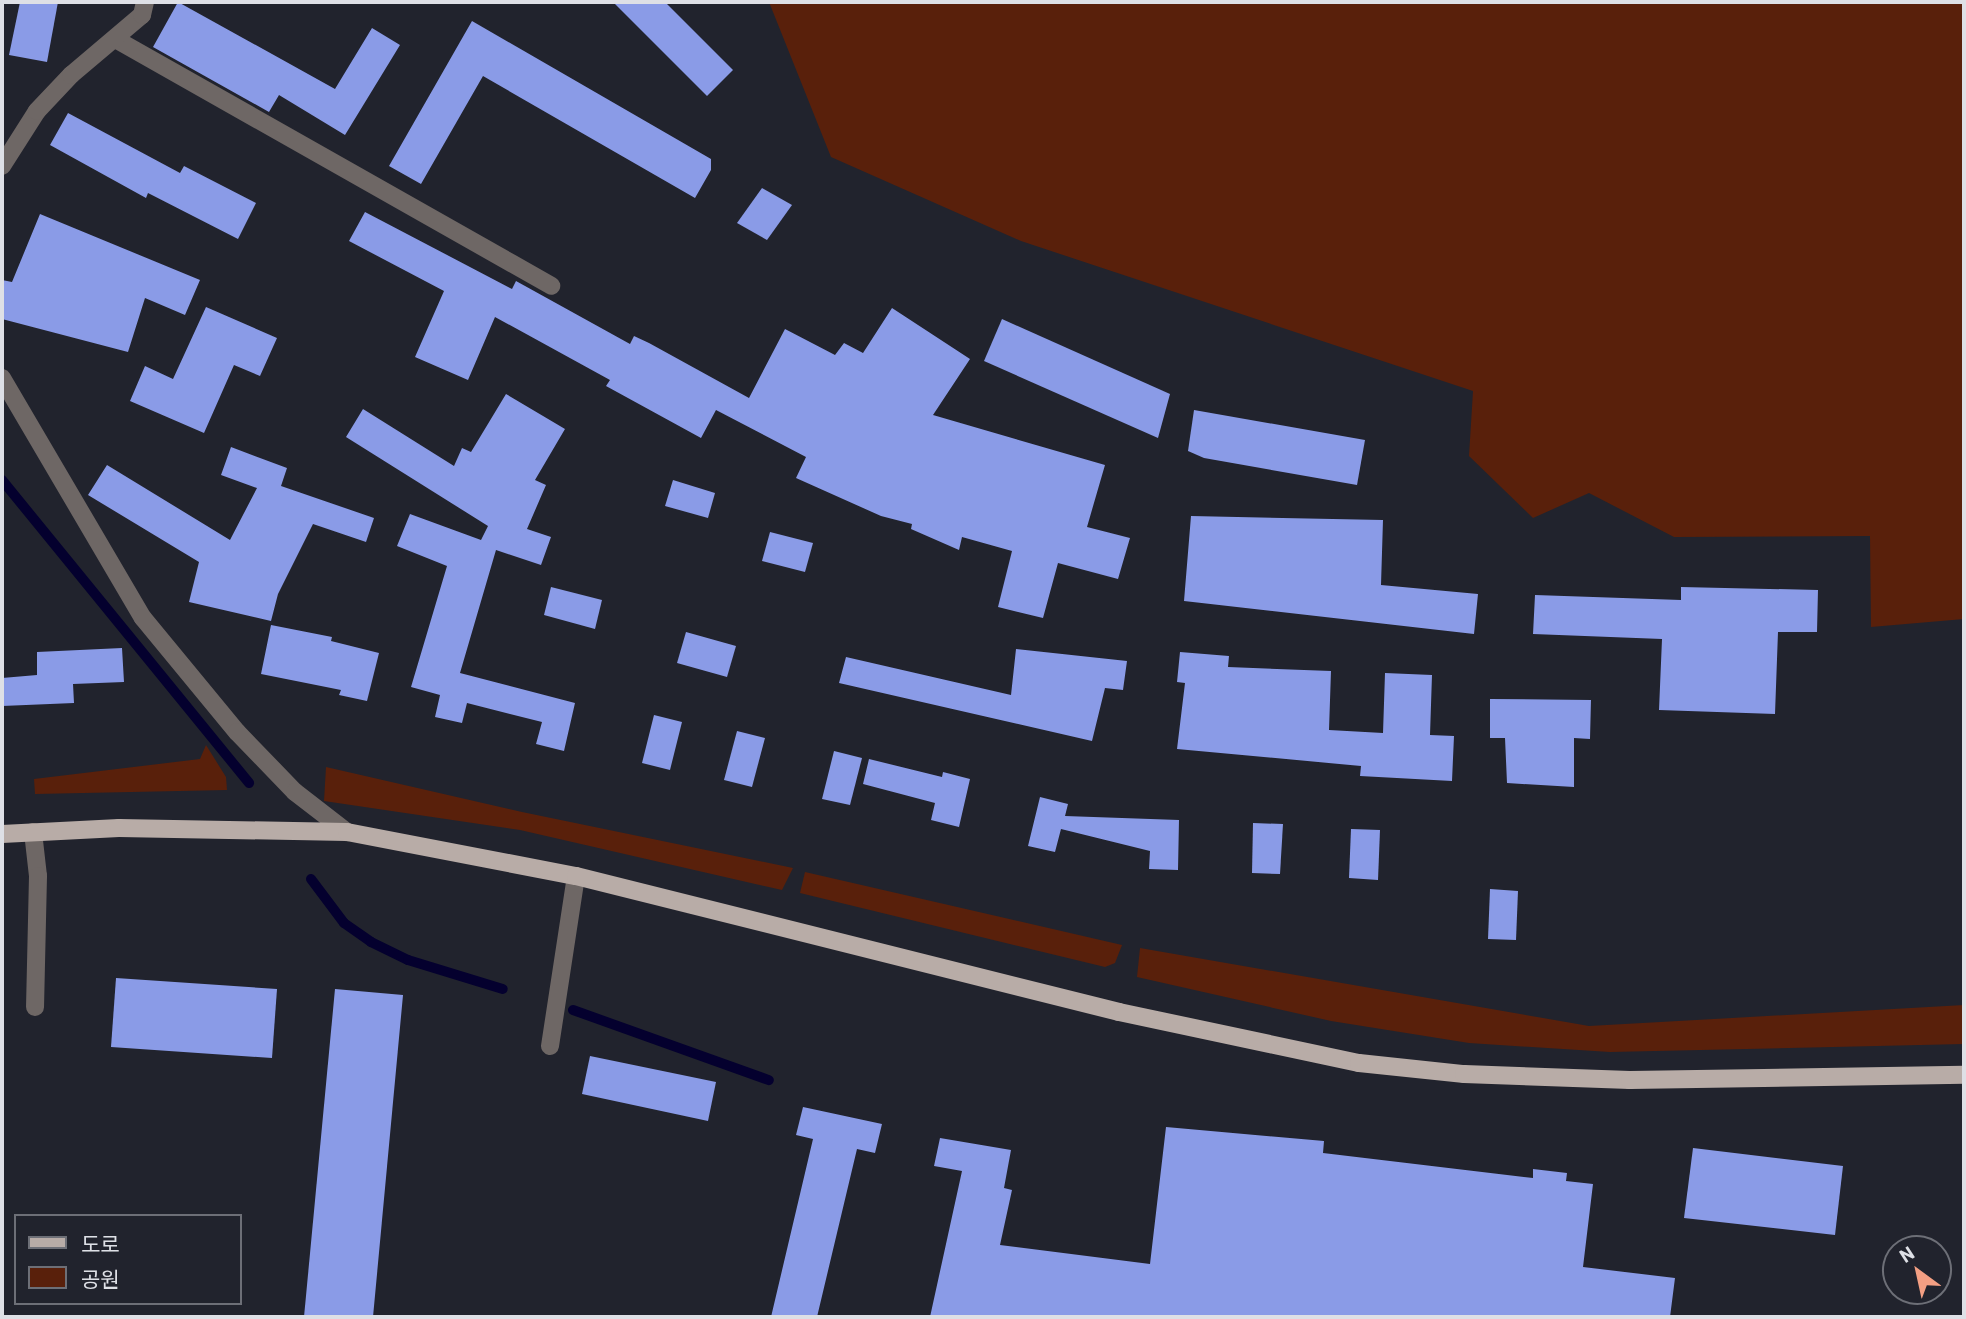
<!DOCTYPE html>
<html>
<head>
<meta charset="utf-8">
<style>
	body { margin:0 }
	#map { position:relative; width:1966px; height:1319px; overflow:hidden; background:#21232d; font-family:Barlow,"Noto Sans KR",sans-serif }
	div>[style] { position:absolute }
	.green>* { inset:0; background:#59200b }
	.stream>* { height:10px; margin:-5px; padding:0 5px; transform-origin:5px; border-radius:5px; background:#04002e }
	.building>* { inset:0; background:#8a9be7 }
	.minor>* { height:18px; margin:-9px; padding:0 9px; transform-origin:9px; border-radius:9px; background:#6e6765 }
	.major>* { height:18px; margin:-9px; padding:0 9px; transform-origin:9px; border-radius:9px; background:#b8aca7 }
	span { translate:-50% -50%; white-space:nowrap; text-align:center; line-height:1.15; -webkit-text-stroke:7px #21232d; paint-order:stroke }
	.frame { position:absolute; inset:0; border:4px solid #dee0e6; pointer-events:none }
	.legend { position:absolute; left:14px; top:1214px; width:228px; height:91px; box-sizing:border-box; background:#21232d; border:2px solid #6d6f77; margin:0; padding:9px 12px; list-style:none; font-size:21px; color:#dee0e6 }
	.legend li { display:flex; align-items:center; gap:14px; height:35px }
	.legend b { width:35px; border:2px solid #6d6f77 }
	.north { position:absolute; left:1882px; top:1235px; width:70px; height:70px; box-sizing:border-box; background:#21232d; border:2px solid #6d6f77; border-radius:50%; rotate:327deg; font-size:19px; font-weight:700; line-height:28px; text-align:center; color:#dee0e6 }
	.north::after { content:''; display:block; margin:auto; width:24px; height:32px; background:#f39f83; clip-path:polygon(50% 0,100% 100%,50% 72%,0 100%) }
</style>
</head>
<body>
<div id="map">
	<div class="green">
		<i style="clip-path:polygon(769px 2px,1964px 2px,1964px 619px,1871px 627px,1870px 536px,1674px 537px,1589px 493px,1533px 518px,1469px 456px,1473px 391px,1021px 241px,831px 157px)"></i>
		<i style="clip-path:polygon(206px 745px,226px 777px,227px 790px,35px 794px,34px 779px,200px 759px)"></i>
		<i style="clip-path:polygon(326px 767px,522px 812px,793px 868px,782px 890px,520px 830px,324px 801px)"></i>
		<i style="clip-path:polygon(805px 872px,1122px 945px,1115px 963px,1105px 967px,800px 893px)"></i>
		<i style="clip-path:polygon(1140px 948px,1589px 1026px,1964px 1005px,1964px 1044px,1610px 1052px,1469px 1043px,1331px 1021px,1137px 977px)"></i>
	</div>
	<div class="stream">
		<i style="left:2px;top:480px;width:391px;rotate:50.8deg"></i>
		<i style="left:311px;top:879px;width:55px;rotate:53.1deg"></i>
		<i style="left:344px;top:923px;width:33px;rotate:35deg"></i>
		<i style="left:371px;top:942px;width:41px;rotate:25.9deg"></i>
		<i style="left:408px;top:960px;width:99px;rotate:17deg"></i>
		<i style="left:573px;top:1010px;width:208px;rotate:19.7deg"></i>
	</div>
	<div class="building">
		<i style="clip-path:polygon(20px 2px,58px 2px,47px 62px,9px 55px)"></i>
		<i style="clip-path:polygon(178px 2px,335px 89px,372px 28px,400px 45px,345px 135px,279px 95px,269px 112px,153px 47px)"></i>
		<i style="clip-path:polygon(613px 2px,665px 2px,733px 70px,707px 96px)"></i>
		<i style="clip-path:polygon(472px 21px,711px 159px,711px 170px,695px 198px,483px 76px,421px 184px,389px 166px)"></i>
		<i style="clip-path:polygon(68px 113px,180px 173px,184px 166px,256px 203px,238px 239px,148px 193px,146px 198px,50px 145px)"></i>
		<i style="clip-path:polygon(762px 188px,792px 205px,767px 240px,737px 223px)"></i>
		<i style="clip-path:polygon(365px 212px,512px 289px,516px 281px,630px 344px,634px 336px,649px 343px,749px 398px,785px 329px,835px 355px,844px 343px,863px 353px,892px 308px,970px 359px,933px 415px,1105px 465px,1087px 527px,1130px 538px,1118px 579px,1058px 563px,1043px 618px,998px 607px,1012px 551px,962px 537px,959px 550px,911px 529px,912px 524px,881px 516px,796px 478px,806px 457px,716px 410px,701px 438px,606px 386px,610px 380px,495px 317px,468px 380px,415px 357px,444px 291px,349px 241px)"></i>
		<i style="clip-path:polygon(40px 214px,200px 280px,185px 315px,145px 298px,128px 352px,2px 319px,2px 280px,12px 282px)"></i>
		<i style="clip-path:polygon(206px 307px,277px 338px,260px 376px,234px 365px,204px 433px,130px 401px,145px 366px,173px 379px)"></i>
		<i style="clip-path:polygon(1002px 319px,1170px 394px,1158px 438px,984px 361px)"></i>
		<i style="clip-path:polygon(506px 394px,565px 429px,535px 480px,546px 485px,527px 529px,551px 537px,541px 565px,496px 550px,460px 673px,575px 703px,564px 751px,536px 744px,542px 722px,467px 703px,462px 723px,435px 717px,440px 695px,411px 687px,447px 566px,397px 546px,410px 514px,481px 540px,488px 526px,346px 437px,363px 409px,454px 466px,462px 448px,471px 452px)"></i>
		<i style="clip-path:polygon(1194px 410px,1365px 440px,1357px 485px,1204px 458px,1188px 451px)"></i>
		<i style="clip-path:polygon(231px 447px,287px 468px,281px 486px,374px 518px,366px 542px,313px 524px,278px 594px,271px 621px,189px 602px,199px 562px,88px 495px,107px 465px,230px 540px,257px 488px,221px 475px)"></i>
		<i style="clip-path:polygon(673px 480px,715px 493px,708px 518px,665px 506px)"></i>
		<i style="clip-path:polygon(1191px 516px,1383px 520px,1381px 585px,1478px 594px,1474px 634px,1184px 601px)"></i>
		<i style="clip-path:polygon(770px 532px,813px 543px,805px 572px,762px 561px)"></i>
		<i style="clip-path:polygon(551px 587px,602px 600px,595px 629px,544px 615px)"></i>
		<i style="clip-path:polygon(1681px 587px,1818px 590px,1817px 632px,1778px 632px,1775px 714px,1659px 710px,1662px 639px,1533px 634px,1535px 595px,1681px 600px)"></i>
		<i style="clip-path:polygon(271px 625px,332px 637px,331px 641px,379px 653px,367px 701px,339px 695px,341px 690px,261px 674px)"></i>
		<i style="clip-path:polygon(686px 632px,736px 646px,727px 677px,677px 663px)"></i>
		<i style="clip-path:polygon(122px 648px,124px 682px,73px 684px,74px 703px,2px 706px,2px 678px,37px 675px,37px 652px)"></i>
		<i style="clip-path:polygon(1016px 649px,1127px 661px,1123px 690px,1105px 688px,1092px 741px,839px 683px,846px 657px,1011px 695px)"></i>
		<i style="clip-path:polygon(1180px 652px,1229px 656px,1228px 667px,1331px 671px,1329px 730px,1383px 733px,1385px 673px,1432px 675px,1430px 735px,1454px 736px,1452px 781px,1360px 776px,1361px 766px,1177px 749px,1185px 683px,1177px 682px)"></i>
		<i style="clip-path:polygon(1490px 699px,1591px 700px,1590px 739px,1574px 738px,1574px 787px,1507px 783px,1505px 738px,1490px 738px)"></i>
		<i style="clip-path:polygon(654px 715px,682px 722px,670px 770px,642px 763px)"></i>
		<i style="clip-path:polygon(737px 731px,765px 738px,752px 787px,724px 780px)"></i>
		<i style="clip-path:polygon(834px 751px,862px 758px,850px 805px,822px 799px)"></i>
		<i style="clip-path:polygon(869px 759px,942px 777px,943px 772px,970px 779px,959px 827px,931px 820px,935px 803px,863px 784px)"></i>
		<i style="clip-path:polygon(1040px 797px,1068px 804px,1065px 816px,1179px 820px,1178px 870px,1149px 869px,1150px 851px,1061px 829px,1055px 852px,1028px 846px)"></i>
		<i style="clip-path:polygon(1253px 823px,1283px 824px,1280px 874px,1252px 873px)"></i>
		<i style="clip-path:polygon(1351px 829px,1380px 830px,1378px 880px,1349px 878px)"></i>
		<i style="clip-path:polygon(1490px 889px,1518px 891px,1516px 940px,1488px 939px)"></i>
		<i style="clip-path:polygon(116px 978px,277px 989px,272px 1058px,111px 1047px)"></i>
		<i style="clip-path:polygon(335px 989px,403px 995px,373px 1317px,304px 1317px)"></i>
		<i style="clip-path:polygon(590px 1056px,716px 1082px,708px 1121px,582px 1094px)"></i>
		<i style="clip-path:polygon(803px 1107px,882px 1124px,875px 1153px,857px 1149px,817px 1317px,771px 1317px,813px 1139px,796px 1135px)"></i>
		<i style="clip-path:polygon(1166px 1127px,1324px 1141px,1323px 1153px,1533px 1178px,1533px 1169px,1567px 1173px,1566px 1181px,1593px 1184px,1583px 1267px,1675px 1278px,1670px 1317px,930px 1317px,962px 1171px,934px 1166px,940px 1138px,1011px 1150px,1004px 1188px,1012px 1190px,1000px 1245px,1150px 1264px)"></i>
		<i style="clip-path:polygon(1693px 1148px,1843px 1166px,1835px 1235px,1684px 1218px)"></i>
	</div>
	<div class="minor">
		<i style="left:117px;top:40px;width:499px;rotate:29.5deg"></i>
		<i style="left:2px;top:166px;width:65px;rotate:-57.5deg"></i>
		<i style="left:37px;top:111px;width:50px;rotate:-46.6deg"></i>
		<i style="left:71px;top:75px;width:93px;rotate:-40.2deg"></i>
		<i style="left:142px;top:15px;width:13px;rotate:-77deg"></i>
		<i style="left:2px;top:378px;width:278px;rotate:59.6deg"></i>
		<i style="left:143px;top:618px;width:148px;rotate:50.5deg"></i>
		<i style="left:237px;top:732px;width:83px;rotate:46deg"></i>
		<i style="left:295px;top:792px;width:66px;rotate:37.6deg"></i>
		<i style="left:33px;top:832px;width:44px;rotate:83.5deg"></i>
		<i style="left:38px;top:876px;width:131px;rotate:91.3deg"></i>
		<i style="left:550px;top:1046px;width:172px;rotate:-81.3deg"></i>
	</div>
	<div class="major">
		<i style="left:2px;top:834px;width:117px;rotate:-2.9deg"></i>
		<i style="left:119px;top:828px;width:228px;rotate:1deg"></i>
		<i style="left:347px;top:832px;width:233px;rotate:10.9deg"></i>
		<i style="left:576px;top:876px;width:560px;rotate:14.06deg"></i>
		<i style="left:1119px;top:1012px;width:245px;rotate:12deg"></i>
		<i style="left:1359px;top:1063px;width:106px;rotate:6deg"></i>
		<i style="left:1464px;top:1074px;width:166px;rotate:2.1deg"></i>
		<i style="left:1630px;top:1080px;width:334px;rotate:-0.9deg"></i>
	</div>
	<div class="frame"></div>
	<ul class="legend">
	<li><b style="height:9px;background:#b8aca7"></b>도로</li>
	<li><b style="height:19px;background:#59200b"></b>공원</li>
	</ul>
	<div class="north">N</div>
</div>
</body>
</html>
